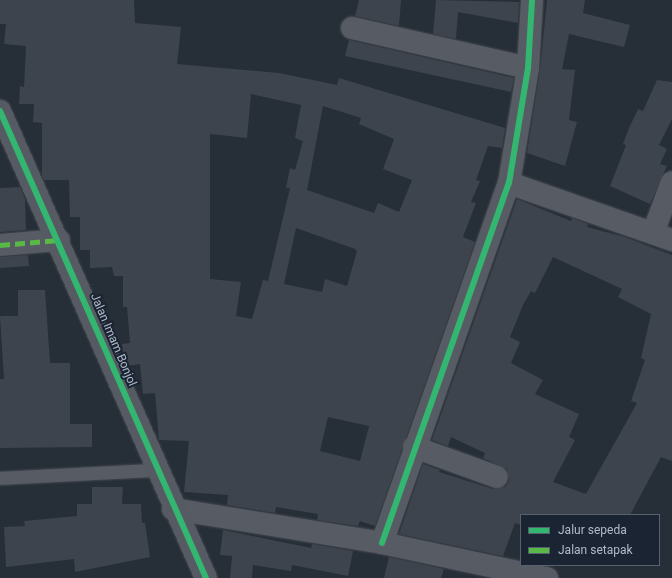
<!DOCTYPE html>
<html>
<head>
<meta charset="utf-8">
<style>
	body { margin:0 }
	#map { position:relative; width:672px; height:578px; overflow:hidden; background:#262e37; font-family:Roboto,sans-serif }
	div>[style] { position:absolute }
	.building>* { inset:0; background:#3e444d }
	.roads { filter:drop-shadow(0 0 1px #444950) drop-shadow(0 0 1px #444950) }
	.lane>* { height:13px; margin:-6.5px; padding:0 6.5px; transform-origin:6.5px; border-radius:6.5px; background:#575c64 }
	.street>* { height:22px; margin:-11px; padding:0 11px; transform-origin:11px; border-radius:11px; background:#575c64 }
	.secondary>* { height:22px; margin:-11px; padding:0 11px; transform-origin:11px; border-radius:11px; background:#565b63 }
	.quiet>* { height:5px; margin-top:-2.5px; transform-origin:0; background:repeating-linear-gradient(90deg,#58b947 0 10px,transparent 0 15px) }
	.cycleway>* { height:6px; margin:-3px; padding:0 3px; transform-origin:3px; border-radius:3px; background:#33b770 }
	span { translate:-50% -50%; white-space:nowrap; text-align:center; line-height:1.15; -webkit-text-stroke:4px #1a2432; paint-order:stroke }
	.street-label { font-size:12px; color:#b0bac9 }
	.legend { position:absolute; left:520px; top:514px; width:140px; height:52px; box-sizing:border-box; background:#1a2432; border:1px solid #56606e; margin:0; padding:5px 7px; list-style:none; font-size:12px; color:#b0bac9 }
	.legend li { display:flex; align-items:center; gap:8px; height:20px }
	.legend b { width:20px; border:1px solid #56606e }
</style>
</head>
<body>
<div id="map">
	<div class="building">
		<i style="clip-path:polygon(evenodd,0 0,134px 0,135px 23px,181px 27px,177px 64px,279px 73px,337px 85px,339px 78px,505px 128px,502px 148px,488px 146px,476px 180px,480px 181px,471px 202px,476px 203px,463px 237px,475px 242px,375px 526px,360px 521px,358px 526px,317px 520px,318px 514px,276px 507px,275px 513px,227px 505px,228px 495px,184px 492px,189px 441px,159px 440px,155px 393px,143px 394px,140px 364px,126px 366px,124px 361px,122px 344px,130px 343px,127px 307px,123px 307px,123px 276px,114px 276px,112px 267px,90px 268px,90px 250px,80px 250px,80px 217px,70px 217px,69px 180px,44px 180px,42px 176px,42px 123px,33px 122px,34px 104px,19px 104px,20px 86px,24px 87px,26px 46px,4px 44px,6px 24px,0 24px,0 0,251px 94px,301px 105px,295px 138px,303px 141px,295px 170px,290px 168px,286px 188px,290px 188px,268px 281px,263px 280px,252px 319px,236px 316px,241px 282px,210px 279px,210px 134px,247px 138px,251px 94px,0 0,323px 106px,361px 118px,359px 124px,394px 139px,383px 169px,412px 180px,399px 212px,378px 203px,374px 213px,307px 190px,323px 106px,0 0,296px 228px,355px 249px,357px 251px,347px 286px,325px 279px,322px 292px,284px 284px,296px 228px,0 0,328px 417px,369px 426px,360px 461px,320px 451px,328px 417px)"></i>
		<i style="clip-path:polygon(359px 0,401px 0,399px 26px,355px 16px)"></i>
		<i style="clip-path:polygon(436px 0,519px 2px,518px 23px,458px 12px,456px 39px,433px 34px)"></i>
		<i style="clip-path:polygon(547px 0,585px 0,583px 13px,630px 25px,624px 47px,569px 34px,562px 69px,575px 70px,569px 120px,577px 122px,565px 166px,527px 153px,540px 70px)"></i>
		<i style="clip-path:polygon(349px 40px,514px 78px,511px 92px,345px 56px)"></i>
		<i style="clip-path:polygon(657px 80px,672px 82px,672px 119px,659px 145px,667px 149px,660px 164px,667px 166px,650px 204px,610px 186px,626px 145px,623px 144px,629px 128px,638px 109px,643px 111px)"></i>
		<i style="clip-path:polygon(20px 187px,25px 199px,26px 230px,0 232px,0 188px)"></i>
		<i style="clip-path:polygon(evenodd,517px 199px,571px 221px,572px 218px,588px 224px,587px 227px,625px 237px,672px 255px,672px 461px,661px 457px,630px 515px,521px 515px,521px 525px,515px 523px,503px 556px,399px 534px,423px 464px,440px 470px,439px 472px,493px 489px,505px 487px,509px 481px,507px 469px,483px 458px,485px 453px,451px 437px,448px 446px,432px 440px,517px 199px,553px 257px,622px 289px,618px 297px,651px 314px,641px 358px,645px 360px,631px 401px,637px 403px,586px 494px,553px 482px,575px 440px,569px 437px,579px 414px,535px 394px,543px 380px,511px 363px,520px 342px,510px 337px,523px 305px,531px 291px,535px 293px,553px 257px)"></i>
		<i style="clip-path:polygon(28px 255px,29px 266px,0 268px,0 257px)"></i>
		<i style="clip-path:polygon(18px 290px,45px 290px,50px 363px,70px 363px,70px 424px,92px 424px,92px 447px,0 448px,0 379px,4px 379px,0 316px,18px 316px)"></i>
		<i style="clip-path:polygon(92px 487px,123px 487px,122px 504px,141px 504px,142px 523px,145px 523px,150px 557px,75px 572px,74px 559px,6px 567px,4px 527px,25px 526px,24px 521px,77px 516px,77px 504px,92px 504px)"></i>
		<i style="clip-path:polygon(223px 530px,311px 548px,312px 544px,353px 551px,348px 576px,292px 565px,291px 571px,253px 565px,252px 578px,230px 578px,232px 556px,220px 555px)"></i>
		<i style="clip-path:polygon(389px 557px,444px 569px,441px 578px,384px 578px)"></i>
	</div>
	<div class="roads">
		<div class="lane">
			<i style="left:0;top:478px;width:155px;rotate:-3deg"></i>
		</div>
		<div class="street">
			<i style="left:352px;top:28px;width:180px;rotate:12.8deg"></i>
			<i style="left:509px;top:183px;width:173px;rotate:19.3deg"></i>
			<i style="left:653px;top:233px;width:54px;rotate:-69.6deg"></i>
			<i style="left:0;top:245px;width:59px;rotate:-4.8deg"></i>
			<i style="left:414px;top:447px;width:88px;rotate:19.9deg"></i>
			<i style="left:173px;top:509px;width:212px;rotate:9.2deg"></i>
			<i style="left:382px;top:543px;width:169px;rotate:12deg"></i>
			<i style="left:382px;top:543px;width:382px;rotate:-70.6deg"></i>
			<i style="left:509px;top:183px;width:117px;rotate:-80.6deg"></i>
			<i style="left:528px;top:68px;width:68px;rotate:-86.6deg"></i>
		</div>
		<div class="secondary">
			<i style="left:0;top:111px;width:510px;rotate:66.2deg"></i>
		</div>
	</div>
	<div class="quiet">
		<i style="left:0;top:245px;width:59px;rotate:-4.8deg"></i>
	</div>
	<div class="cycleway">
		<i style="left:0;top:111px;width:510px;rotate:66.2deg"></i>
		<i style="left:382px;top:543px;width:382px;rotate:-70.6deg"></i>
		<i style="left:509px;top:183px;width:117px;rotate:-80.6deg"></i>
		<i style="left:528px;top:68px;width:68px;rotate:-86.6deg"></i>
	</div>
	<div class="street-label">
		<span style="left:113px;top:340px;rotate:67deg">Jalan Imam Bonjol</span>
	</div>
	<ul class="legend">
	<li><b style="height:5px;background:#33b770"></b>Jalur sepeda</li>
	<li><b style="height:5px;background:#58b947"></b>Jalan setapak</li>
	</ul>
</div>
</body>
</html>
